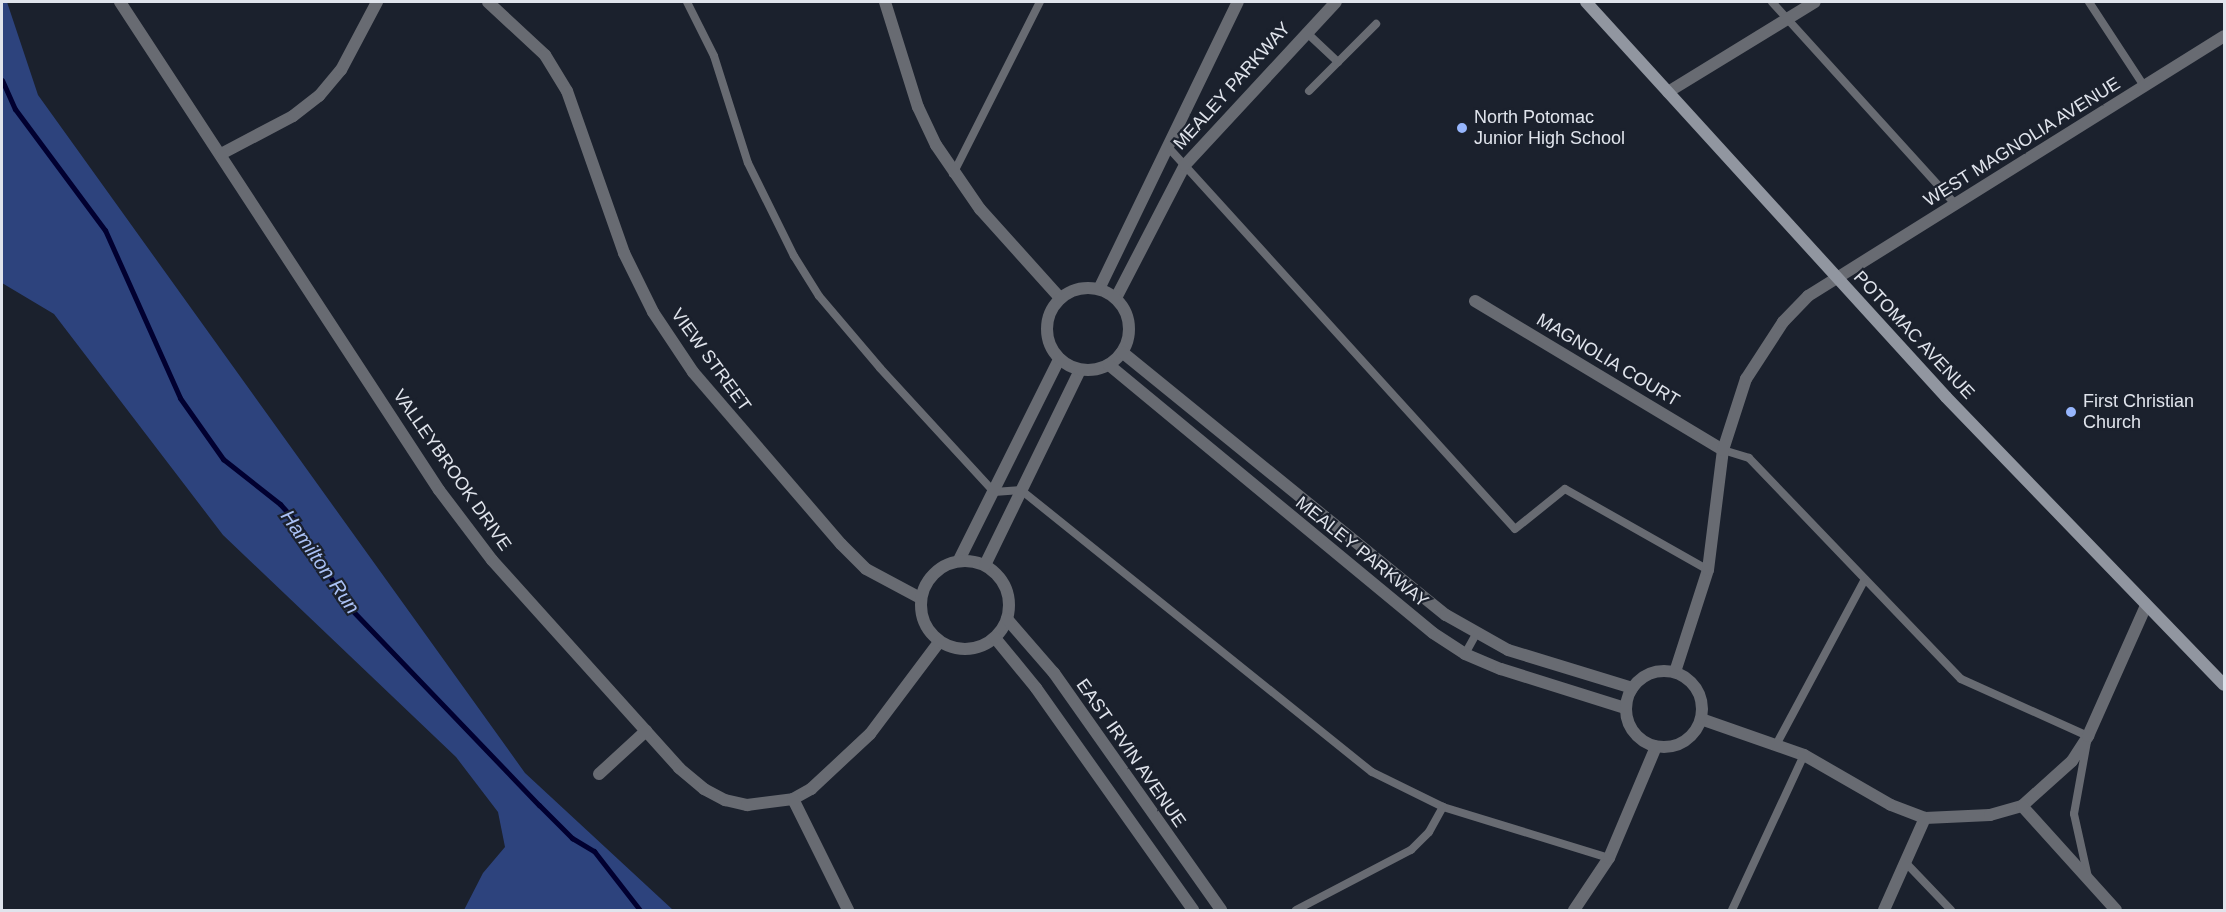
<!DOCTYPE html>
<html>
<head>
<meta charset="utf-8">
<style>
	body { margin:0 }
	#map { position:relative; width:2226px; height:912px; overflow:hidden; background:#1b212d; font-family:Arial,sans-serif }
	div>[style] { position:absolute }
	.forest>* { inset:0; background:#2d437d }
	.stream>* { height:5px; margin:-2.5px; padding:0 2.5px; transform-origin:2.5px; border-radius:2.5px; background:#010030 }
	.service>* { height:8px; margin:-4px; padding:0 4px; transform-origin:4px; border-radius:4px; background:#686b72 }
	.minor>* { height:12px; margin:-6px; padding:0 6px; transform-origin:6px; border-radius:6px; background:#686b72 }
	.minor>.ring { margin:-6px; padding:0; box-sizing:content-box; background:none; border:12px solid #686b72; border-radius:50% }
	.tertiary>* { height:12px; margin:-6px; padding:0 6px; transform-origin:6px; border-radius:6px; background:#686b72 }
	.tertiary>.ring { margin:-6px; padding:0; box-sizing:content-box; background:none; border:12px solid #686b72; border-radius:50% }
	.secondary>* { height:12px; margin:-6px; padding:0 6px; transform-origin:6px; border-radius:6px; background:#9196a0 }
	.dots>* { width:16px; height:16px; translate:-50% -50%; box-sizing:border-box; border:3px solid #1b212d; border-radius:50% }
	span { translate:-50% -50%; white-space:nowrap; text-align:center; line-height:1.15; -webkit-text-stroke:4.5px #1b212d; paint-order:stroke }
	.street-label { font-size:18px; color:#e0e4ec }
	.poi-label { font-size:18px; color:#e0e4ec }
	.left { translate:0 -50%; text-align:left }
	.water-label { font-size:20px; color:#aac1f5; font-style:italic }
	.frame { position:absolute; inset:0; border:3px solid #e0e4ec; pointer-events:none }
</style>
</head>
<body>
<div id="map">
	<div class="forest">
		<i style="clip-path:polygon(2px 2px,7px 2px,38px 95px,525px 773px,673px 910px,464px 910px,483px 873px,505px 847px,498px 812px,456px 757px,223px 535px,54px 314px,2px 283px)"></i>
	</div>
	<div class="stream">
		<i style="left:2px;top:80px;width:32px;rotate:66deg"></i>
		<i style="left:15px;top:109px;width:151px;rotate:53.4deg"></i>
		<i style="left:105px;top:230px;width:184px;rotate:65.9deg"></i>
		<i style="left:180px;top:398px;width:75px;rotate:54.8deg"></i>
		<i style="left:223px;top:459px;width:73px;rotate:38.3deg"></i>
		<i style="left:280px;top:504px;width:27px;rotate:48deg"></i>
		<i style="left:298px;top:524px;width:96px;rotate:58.6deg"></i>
		<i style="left:348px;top:606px;width:276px;rotate:46.2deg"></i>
		<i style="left:539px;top:805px;width:47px;rotate:45deg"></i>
		<i style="left:572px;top:838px;width:26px;rotate:31deg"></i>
		<i style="left:594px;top:851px;width:75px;rotate:52.1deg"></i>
	</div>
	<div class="service">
		<i style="left:687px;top:2px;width:60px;rotate:63.4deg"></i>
		<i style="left:714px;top:56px;width:112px;rotate:72.4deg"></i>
		<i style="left:748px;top:163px;width:104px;rotate:63.7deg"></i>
		<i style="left:794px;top:256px;width:47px;rotate:58deg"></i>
		<i style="left:819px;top:296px;width:94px;rotate:49.7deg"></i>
		<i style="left:880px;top:368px;width:168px;rotate:47.4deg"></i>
		<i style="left:994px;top:492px;width:27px;rotate:-4deg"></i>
		<i style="left:1021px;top:490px;width:450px;rotate:38.8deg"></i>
		<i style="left:1372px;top:772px;width:79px;rotate:26.2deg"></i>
		<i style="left:1443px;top:807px;width:174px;rotate:17.1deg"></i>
		<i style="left:1772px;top:2px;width:274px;rotate:47.8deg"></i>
		<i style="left:2089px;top:2px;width:100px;rotate:56.8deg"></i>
		<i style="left:1306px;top:32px;width:44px;rotate:43.2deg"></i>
		<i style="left:1338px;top:62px;width:54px;rotate:-45deg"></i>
		<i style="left:1309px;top:91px;width:41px;rotate:-45deg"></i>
		<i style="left:1167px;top:146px;width:517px;rotate:47.74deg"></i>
		<i style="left:1515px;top:529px;width:64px;rotate:-38.7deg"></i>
		<i style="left:1565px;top:489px;width:164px;rotate:29.5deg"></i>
		<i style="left:953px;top:174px;width:193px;rotate:-63.2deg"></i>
		<i style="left:1723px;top:450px;width:27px;rotate:17deg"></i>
		<i style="left:1749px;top:458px;width:306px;rotate:46.2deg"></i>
		<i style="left:1961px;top:679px;width:139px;rotate:24.2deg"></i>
		<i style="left:2088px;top:736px;width:79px;rotate:100.2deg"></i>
		<i style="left:2074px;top:814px;width:65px;rotate:77.5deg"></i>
		<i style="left:1465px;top:654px;width:23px;rotate:-61deg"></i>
		<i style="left:1776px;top:745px;width:188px;rotate:-61.8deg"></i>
		<i style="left:1906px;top:863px;width:65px;rotate:46.2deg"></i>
		<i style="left:1296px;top:910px;width:130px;rotate:-27.6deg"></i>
		<i style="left:1411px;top:850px;width:25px;rotate:-45deg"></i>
		<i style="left:1429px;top:832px;width:29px;rotate:-61deg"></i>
		<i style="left:1732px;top:910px;width:171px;rotate:-65.1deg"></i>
	</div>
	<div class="minor">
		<i style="left:120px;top:2px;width:583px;rotate:56.83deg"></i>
		<i style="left:439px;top:490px;width:88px;rotate:52.9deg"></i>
		<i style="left:492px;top:560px;width:280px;rotate:48deg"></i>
		<i style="left:679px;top:768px;width:33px;rotate:40deg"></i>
		<i style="left:704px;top:789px;width:24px;rotate:28deg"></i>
		<i style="left:725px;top:800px;width:23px;rotate:13deg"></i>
		<i style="left:747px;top:805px;width:46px;rotate:-7.4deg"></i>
		<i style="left:793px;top:799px;width:21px;rotate:-29deg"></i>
		<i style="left:811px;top:789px;width:81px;rotate:-43deg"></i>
		<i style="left:870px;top:734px;width:115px;rotate:-53.1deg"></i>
		<i style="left:488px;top:2px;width:78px;rotate:42.9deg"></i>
		<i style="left:545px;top:55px;width:42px;rotate:58.6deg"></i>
		<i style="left:567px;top:91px;width:172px;rotate:70.6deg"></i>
		<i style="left:624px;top:253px;width:66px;rotate:63.8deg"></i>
		<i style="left:653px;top:312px;width:72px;rotate:56.3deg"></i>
		<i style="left:693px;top:372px;width:227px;rotate:49.3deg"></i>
		<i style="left:841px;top:544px;width:35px;rotate:45deg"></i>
		<i style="left:866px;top:569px;width:61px;rotate:28.2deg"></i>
		<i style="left:1668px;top:92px;width:172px;rotate:-31.5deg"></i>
		<i style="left:221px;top:154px;width:81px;rotate:-27.8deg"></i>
		<i style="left:293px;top:116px;width:33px;rotate:-38deg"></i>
		<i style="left:319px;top:96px;width:34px;rotate:-50deg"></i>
		<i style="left:341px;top:70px;width:77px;rotate:-62.1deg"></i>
		<i style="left:1837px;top:278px;width:456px;rotate:-32deg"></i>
		<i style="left:1099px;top:289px;width:319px;rotate:-64.2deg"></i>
		<i style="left:1116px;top:298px;width:150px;rotate:-62.6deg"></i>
		<i style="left:1185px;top:165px;width:222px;rotate:-47.2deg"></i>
		<i style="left:1475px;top:301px;width:289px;rotate:31deg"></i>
		<i style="left:959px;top:560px;width:225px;rotate:-63.5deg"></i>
		<i class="ring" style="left:921px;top:561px;width:76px;height:76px"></i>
		<i style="left:985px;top:565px;width:217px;rotate:-64deg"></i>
		<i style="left:1007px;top:619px;width:72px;rotate:49deg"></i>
		<i style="left:1054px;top:673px;width:290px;rotate:54.8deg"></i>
		<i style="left:995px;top:638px;width:65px;rotate:50.6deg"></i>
		<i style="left:1036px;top:688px;width:272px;rotate:54.7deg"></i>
		<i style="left:1701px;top:719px;width:109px;rotate:19.3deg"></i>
		<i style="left:1804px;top:755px;width:100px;rotate:29.9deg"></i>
		<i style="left:1891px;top:805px;width:36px;rotate:21deg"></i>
		<i style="left:1925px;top:818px;width:65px;rotate:-2.6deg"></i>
		<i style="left:1990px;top:815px;width:33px;rotate:-16deg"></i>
		<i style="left:2022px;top:806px;width:67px;rotate:-42deg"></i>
		<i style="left:2072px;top:761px;width:30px;rotate:-57deg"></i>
		<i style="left:2088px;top:736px;width:142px;rotate:-66deg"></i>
		<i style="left:599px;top:774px;width:64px;rotate:-42.5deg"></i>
		<i style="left:793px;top:799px;width:124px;rotate:63.6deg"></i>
		<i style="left:2022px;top:806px;width:140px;rotate:47.9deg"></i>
		<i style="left:1574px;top:910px;width:63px;rotate:-56.1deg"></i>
		<i style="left:1609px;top:858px;width:121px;rotate:-67.1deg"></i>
		<i style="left:1884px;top:910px;width:101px;rotate:-66deg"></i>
	</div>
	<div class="tertiary">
		<i style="left:885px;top:2px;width:110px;rotate:72.6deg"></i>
		<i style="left:918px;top:107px;width:42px;rotate:64.7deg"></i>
		<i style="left:936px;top:145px;width:78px;rotate:55.5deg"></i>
		<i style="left:980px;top:209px;width:120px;rotate:48deg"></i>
		<i class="ring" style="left:1047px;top:288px;width:70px;height:70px"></i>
		<i style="left:1122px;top:352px;width:417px;rotate:39.1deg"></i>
		<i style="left:1446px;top:615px;width:71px;rotate:29.4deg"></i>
		<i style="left:1508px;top:650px;width:130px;rotate:17deg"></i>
		<i style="left:1109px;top:365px;width:420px;rotate:39.6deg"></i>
		<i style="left:1433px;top:633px;width:38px;rotate:33deg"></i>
		<i style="left:1465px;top:654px;width:39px;rotate:23deg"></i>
		<i style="left:1501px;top:669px;width:130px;rotate:17.5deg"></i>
		<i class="ring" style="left:1626px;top:671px;width:64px;height:64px"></i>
		<i style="left:1675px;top:672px;width:107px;rotate:-72.1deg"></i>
		<i style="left:1708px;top:570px;width:121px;rotate:-82.9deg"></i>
		<i style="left:1723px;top:450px;width:75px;rotate:-72.1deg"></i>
		<i style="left:1746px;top:379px;width:68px;rotate:-57deg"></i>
		<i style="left:1783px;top:322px;width:36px;rotate:-46deg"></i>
		<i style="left:1808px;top:296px;width:34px;rotate:-32deg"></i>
	</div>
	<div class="secondary">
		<i style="left:1586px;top:2px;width:534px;rotate:47.65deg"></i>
		<i style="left:1946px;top:397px;width:400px;rotate:46deg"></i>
	</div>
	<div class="dots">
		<i style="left:1462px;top:128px;background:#97b6fd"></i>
		<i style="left:2071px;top:412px;background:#97b6fd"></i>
	</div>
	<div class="street-label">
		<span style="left:1232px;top:86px;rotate:-48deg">MEALEY PARKWAY</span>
		<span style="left:2022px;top:142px;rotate:-32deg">WEST MAGNOLIA AVENUE</span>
		<span style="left:1914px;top:335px;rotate:47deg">POTOMAC AVENUE</span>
		<span style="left:711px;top:360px;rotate:54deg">VIEW STREET</span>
		<span style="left:1608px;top:360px;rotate:31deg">MAGNOLIA COURT</span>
		<span style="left:452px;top:470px;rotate:55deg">VALLEYBROOK DRIVE</span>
		<span style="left:1362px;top:552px;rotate:39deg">MEALEY PARKWAY</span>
		<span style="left:1131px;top:753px;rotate:55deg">EAST IRVIN AVENUE</span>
	</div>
	<div class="poi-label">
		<span class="left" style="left:1474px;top:128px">North Potomac<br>Junior High School</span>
		<span class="left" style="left:2083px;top:412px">First Christian<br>Church</span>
	</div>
	<div class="water-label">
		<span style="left:320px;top:562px;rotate:55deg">Hamilton Run</span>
	</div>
	<div class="frame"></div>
</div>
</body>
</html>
